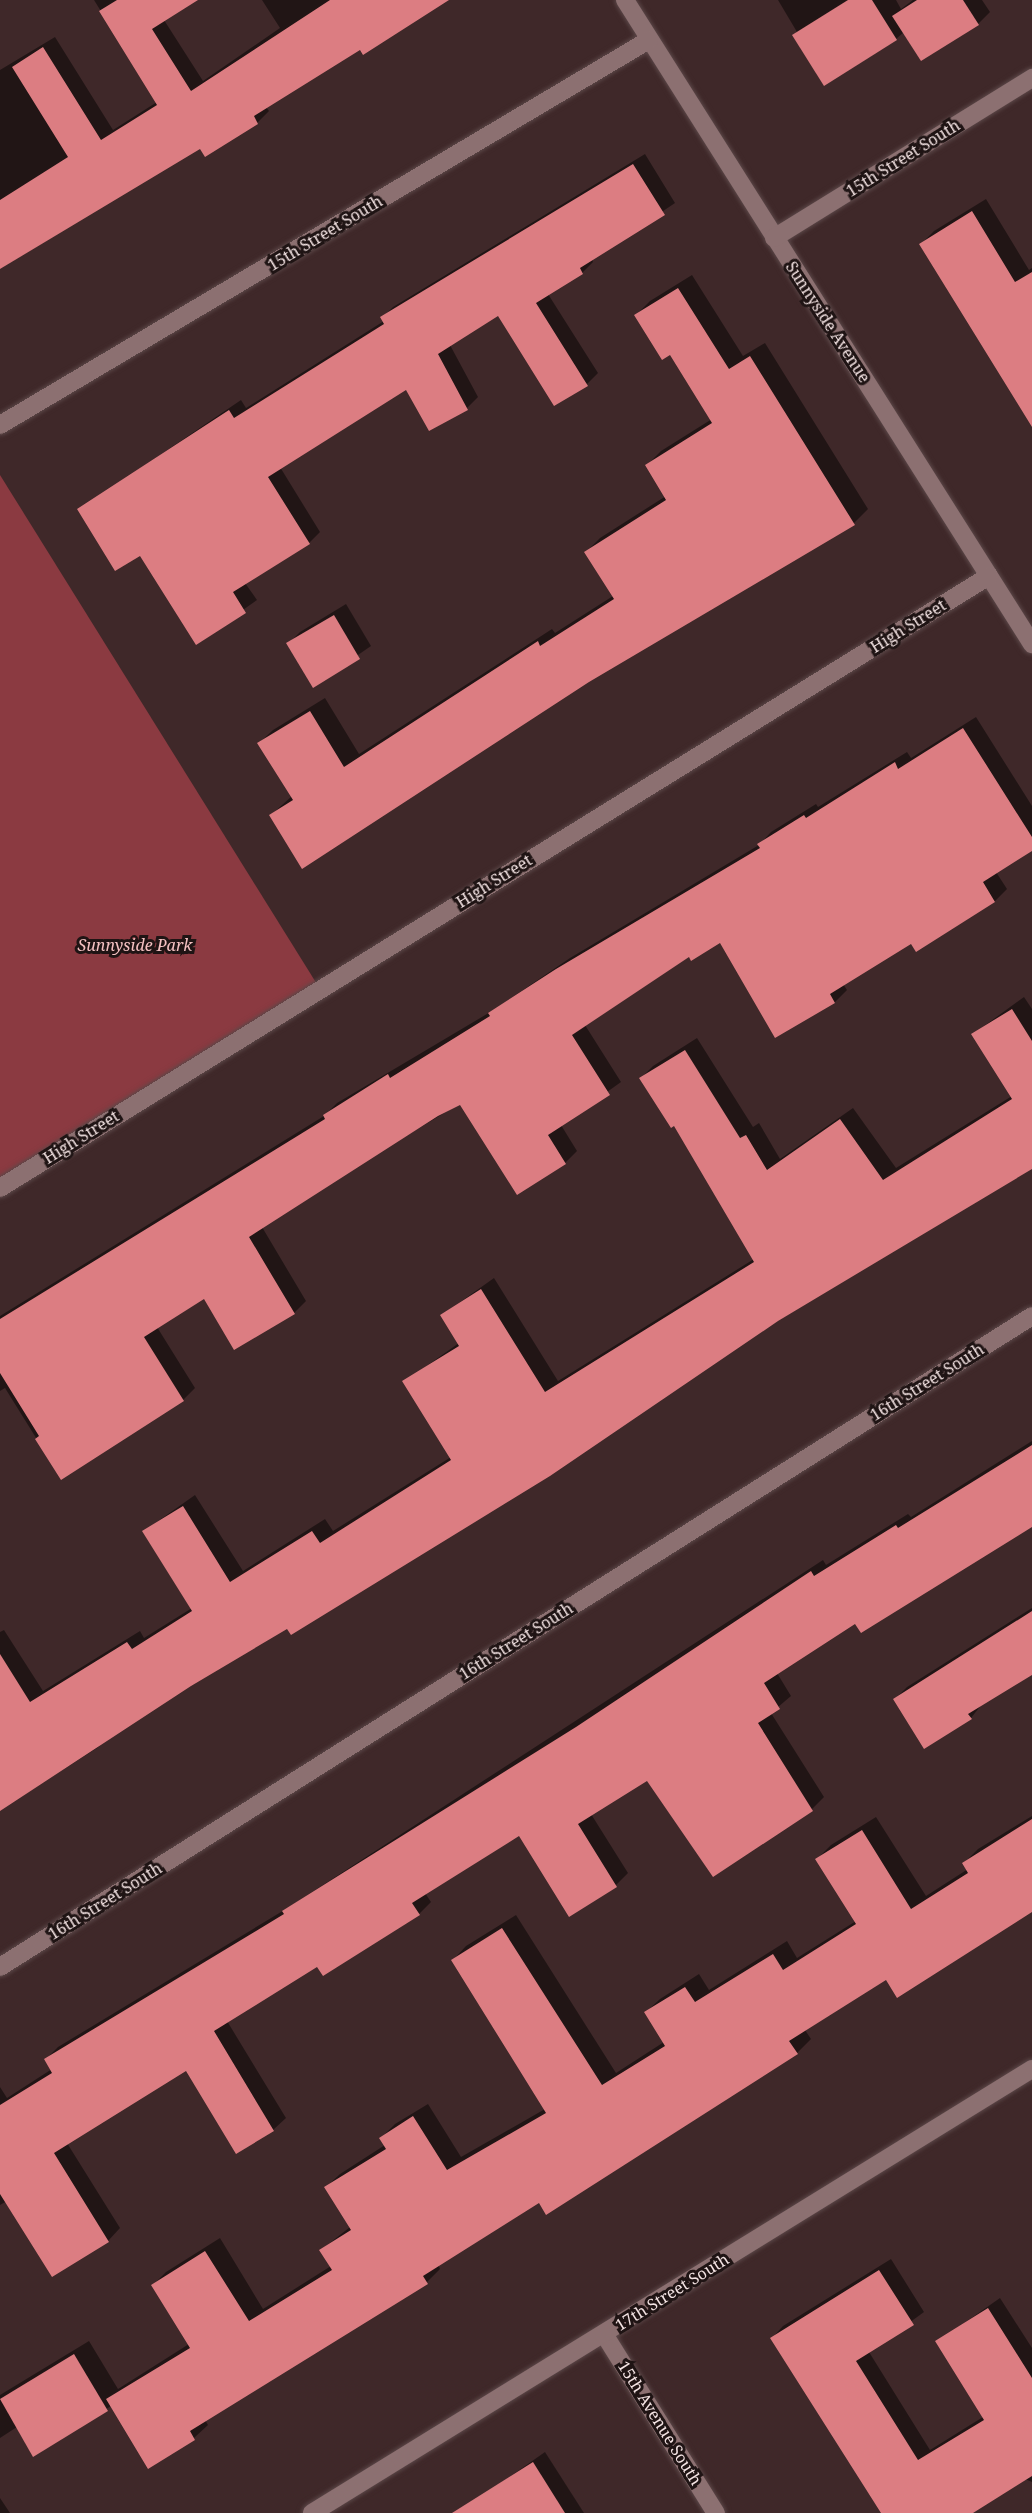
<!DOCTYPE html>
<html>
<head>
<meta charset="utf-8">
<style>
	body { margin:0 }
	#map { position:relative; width:1032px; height:2513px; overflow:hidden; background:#3f2829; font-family:"Noto Serif",serif }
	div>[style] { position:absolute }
	.green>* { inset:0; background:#8b3a41 }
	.shadow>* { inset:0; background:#0007 }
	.building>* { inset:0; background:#dc7d82 }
	.roads { filter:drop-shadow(0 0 2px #5b4748) drop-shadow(0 0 2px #5b4748) }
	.street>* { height:18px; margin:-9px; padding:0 9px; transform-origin:9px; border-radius:9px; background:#8c7071 }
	span { translate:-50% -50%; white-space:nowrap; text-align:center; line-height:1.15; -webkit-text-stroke:6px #1f1414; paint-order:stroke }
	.street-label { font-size:16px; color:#f3e3e3 }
	.park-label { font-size:16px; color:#f5c1c2; font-style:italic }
</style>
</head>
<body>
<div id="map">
	<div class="green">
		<i style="clip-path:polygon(0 475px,320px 989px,0 1188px)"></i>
	</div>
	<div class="shadow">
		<i style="clip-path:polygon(94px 0,175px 0,164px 20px,203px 81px,280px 28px,262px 0,425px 0,360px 48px,266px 107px,269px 111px,258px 122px,205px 155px,200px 147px,0 269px,0 70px,55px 37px,113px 130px,157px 102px)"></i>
		<i style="clip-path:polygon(778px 0,896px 0,901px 9px,913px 0,982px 0,990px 12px,978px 24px,904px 32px,896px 39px,794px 35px,797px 32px)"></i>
		<i style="clip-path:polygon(645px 154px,675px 203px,592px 259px,593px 262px,582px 273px,548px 294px,598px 373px,587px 384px,499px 314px,450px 345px,478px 397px,467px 408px,407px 388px,280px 467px,320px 532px,309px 543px,245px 583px,257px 600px,196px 643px,140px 553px,79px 510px,241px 400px,246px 408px,384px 321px,382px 318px,393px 307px)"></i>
		<i style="clip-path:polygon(986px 199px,1029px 270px,1032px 268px,1032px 425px,921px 244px,934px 231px)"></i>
		<i style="clip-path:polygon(692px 275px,743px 356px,765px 343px,868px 509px,854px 523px,695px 619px,271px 815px,292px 796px,259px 743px,273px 730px,325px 698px,359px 754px,552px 629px,555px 633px,613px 596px,586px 552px,600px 538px,666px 496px,647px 465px,661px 451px,712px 419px,670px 352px,636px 315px,650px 301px)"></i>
		<i style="clip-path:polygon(346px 604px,371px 646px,313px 686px,288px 644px,300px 632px)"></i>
		<i style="clip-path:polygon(976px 717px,1032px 806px,1032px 849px,996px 872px,1007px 889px,995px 901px,916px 950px,911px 942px,843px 984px,847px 990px,835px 1002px,776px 1036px,720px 941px,690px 955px,585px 1025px,621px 1082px,561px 1125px,577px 1151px,565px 1163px,461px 1103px,334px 1179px,262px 1227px,306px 1301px,294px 1313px,234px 1348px,204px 1297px,157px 1327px,195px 1388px,183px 1400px,61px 1478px,5px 1388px,0 1391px,0 1316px,324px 1116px,337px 1103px,492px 1011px,570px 958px,759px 845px,771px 832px,816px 804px,818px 807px,907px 752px,911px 758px)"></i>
		<i style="clip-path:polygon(1024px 997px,1032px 1009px,1032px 1167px,778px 1320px,109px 1736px,97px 1748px,0 1810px,0 1632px,4px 1630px,43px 1691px,140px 1631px,144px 1638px,192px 1608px,144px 1531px,195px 1495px,243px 1571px,325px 1519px,333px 1531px,451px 1457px,404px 1382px,459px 1343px,442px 1315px,494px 1278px,558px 1381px,754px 1259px,675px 1124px,641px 1078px,653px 1066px,697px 1038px,753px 1127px,759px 1123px,780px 1159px,853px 1108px,896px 1168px,1012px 1096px,973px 1034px)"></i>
		<i style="clip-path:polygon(1032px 1441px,1032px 1525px,856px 1622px,777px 1673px,791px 1696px,771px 1713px,824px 1797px,812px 1809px,648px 1779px,591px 1814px,628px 1873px,616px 1885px,519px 1834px,425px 1893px,431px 1902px,419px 1914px,318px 1965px,227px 2021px,286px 2118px,273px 2130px,237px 2152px,186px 2069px,67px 2143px,120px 2228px,108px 2241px,53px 2275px,7px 2201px,0 2205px,0 2087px,7px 2098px,52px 2069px,46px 2059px,58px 2047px,286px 1909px,823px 1560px,826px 1565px,908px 1514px,911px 1517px)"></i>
		<i style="clip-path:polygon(1032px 1608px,1032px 1674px,982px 1704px,971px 1718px,895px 1699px,907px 1687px)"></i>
		<i style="clip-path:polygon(1032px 1816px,1032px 1911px,887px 1978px,805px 2030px,811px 2039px,797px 2053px,546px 2213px,539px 2201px,438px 2264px,440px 2269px,427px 2282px,205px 2420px,208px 2425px,194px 2438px,148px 2467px,111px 2406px,34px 2455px,17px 2427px,0 2438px,0 2395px,89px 2341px,118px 2389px,189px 2344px,153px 2285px,166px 2272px,220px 2238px,263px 2309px,331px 2266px,321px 2250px,350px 2227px,326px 2187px,340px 2174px,385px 2145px,381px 2138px,395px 2124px,428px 2104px,461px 2157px,545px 2109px,453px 1960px,466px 1946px,516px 1915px,616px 2073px,664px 2042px,646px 2012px,660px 1999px,699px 1974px,709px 1990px,787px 1941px,797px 1958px,856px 1921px,817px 1859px,831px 1845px,876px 1817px,926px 1896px,968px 1869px,964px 1863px,978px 1849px)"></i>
		<i style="clip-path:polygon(891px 2259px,924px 2312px,869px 2352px,930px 2450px,983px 2417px,937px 2342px,1000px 2298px,1032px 2348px,1032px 2482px,1025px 2479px,970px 2513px,882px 2513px,772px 2338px,783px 2326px)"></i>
		<i style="clip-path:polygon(545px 2452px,584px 2513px,495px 2513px,484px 2495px)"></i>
		<i style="clip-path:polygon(0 2498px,10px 2513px,0 2513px)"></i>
	</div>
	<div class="building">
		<i style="clip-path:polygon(117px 0,198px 0,152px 29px,191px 91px,330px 0,449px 0,363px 55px,360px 50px,254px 116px,258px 124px,205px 157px,200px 149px,0 269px,0 200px,68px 157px,12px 67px,43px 47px,101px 140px,157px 105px,99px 11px)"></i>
		<i style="clip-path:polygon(848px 0,872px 0,897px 40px,824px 86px,792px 35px)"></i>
		<i style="clip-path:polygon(917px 0,963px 0,979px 25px,921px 61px,892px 16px)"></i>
		<i style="clip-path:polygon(633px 164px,665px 215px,580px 268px,583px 274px,536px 303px,588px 386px,554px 406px,498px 316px,438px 354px,468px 410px,429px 431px,406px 390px,268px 477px,310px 544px,233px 592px,246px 613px,196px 645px,140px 556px,115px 571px,77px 509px,229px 410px,234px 418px,384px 324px,380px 317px)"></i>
		<i style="clip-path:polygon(972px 211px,1015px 282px,1032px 272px,1032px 427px,919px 244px)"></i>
		<i style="clip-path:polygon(678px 288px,729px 369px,750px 356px,855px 525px,589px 682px,302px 869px,269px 815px,293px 800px,257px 743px,310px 711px,344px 767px,538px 641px,540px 646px,614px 599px,584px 552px,666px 500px,645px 465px,712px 423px,670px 355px,662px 360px,634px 315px)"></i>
		<i style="clip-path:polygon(334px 615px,360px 659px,313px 688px,286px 643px)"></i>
		<i style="clip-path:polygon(963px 728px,1032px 837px,1032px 851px,983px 882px,995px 902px,916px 952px,911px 944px,830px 994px,835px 1003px,775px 1038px,720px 943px,691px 961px,689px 957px,572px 1035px,610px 1095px,548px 1135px,566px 1164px,517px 1195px,460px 1105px,438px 1116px,249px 1237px,295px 1314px,234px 1350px,204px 1299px,144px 1337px,184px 1401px,61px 1480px,35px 1439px,39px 1436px,0 1373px,0 1319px,325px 1119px,323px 1115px,388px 1074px,390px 1078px,490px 1016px,488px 1013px,556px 969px,760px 848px,757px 844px,804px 815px,806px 818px,895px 762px,898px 769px)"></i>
		<i style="clip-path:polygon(1012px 1009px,1032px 1041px,1032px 1169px,778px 1321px,550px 1476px,291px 1635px,287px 1629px,191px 1686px,0 1811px,0 1654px,30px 1702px,127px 1642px,132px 1649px,192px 1611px,142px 1531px,183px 1506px,230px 1582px,312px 1531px,320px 1543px,451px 1460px,402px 1381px,459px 1346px,440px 1315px,481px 1289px,545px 1392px,754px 1262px,674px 1126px,671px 1128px,639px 1078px,685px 1050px,740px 1138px,746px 1135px,767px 1170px,840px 1119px,883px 1180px,1012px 1099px,971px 1034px)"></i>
		<i style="clip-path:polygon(1032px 1445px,1032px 1527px,861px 1633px,855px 1624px,764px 1683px,780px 1709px,758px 1723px,813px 1811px,713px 1877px,647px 1781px,578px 1824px,617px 1887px,569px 1917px,519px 1836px,412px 1903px,420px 1915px,323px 1976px,317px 1967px,214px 2031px,274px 2131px,236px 2154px,186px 2071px,54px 2153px,109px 2242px,52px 2277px,0 2194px,0 2105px,52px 2073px,44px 2059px,284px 1914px,282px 1911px,576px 1727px,811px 1571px,814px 1576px,896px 1525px,898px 1528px)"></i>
		<i style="clip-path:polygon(1032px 1611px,1032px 1675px,968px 1714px,972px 1719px,924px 1749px,893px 1699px)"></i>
		<i style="clip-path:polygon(1032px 1819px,1032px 1912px,897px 1998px,886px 1980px,789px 2041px,798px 2054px,546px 2215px,539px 2203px,423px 2276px,428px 2284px,190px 2431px,195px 2440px,148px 2469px,106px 2399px,190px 2348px,151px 2285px,205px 2251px,249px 2321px,332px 2270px,319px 2250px,351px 2230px,324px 2187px,386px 2149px,379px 2138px,413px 2116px,447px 2170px,546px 2113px,451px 1960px,502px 1928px,602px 2085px,665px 2046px,644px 2012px,685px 1987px,695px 2002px,773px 1954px,783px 1970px,856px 1924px,815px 1859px,862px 1830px,911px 1909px,968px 1873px,962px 1863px)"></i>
		<i style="clip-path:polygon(879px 2270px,914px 2325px,856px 2361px,918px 2460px,984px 2420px,935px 2341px,988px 2308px,1032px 2378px,1032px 2476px,973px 2513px,881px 2513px,770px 2338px)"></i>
		<i style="clip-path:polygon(74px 2354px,108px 2411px,33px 2457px,0 2399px)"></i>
		<i style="clip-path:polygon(533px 2462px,565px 2513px,452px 2513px)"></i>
	</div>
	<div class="roads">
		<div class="street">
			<i style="left:625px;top:0;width:762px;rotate:57.71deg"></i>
			<i style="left:774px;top:238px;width:304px;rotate:-31.8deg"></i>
			<i style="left:0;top:425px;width:755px;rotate:-30.68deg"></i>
			<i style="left:0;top:1188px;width:1163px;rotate:-31.75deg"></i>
			<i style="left:0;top:1967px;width:1220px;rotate:-32.24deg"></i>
			<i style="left:604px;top:2334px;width:211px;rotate:58deg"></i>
			<i style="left:312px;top:2513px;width:846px;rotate:-31.66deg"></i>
		</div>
	</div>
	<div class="street-label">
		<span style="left:903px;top:158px;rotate:-32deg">15th Street South</span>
		<span style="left:325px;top:233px;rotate:-31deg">15th Street South</span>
		<span style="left:828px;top:322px;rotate:57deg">Sunnyside Avenue</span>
		<span style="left:908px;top:626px;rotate:-32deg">High Street</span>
		<span style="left:494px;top:881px;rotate:-32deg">High Street</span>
		<span style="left:81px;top:1137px;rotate:-32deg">High Street</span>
		<span style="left:927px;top:1382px;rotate:-32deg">16th Street South</span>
		<span style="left:516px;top:1641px;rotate:-32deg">16th Street South</span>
		<span style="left:105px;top:1901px;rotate:-32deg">16th Street South</span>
		<span style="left:672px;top:2292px;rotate:-32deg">17th Street South</span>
		<span style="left:660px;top:2423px;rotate:58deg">15th Avenue South</span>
	</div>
	<div class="park-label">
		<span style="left:135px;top:945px">Sunnyside Park</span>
	</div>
</div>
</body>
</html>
